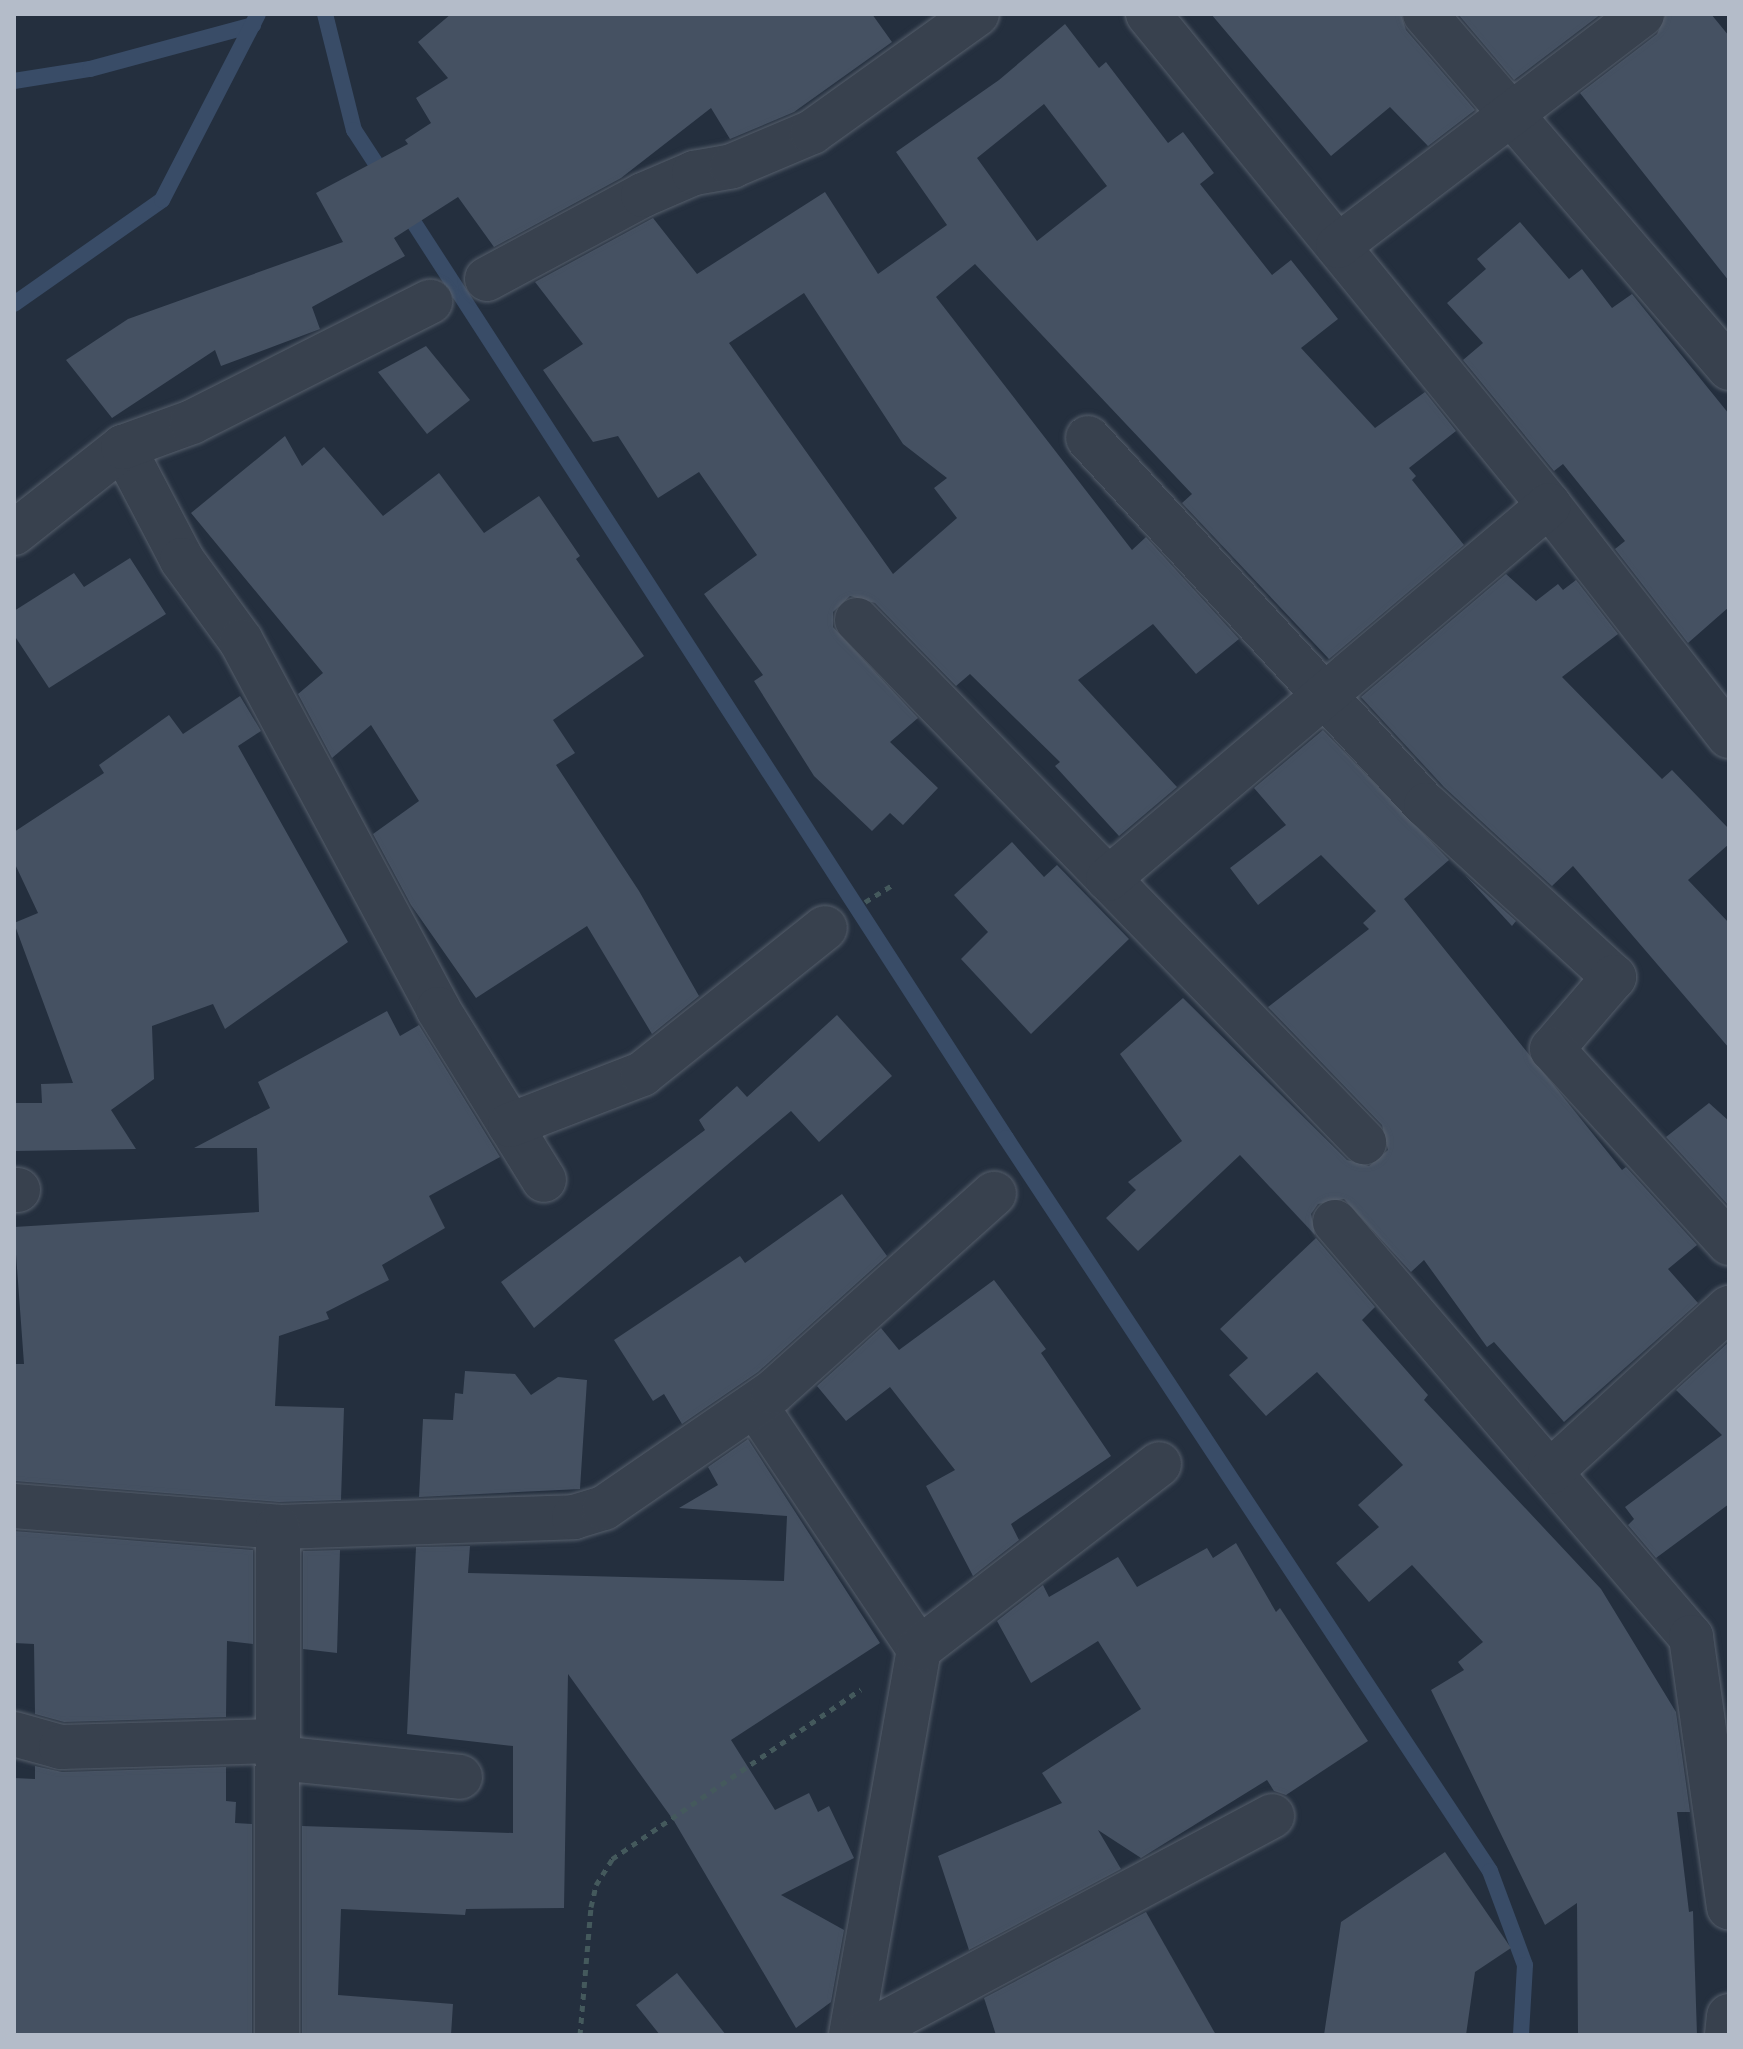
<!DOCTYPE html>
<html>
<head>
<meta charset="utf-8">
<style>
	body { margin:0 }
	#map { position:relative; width:1743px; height:2049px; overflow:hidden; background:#242f3e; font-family:Cabin,sans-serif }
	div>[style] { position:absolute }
	.stream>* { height:16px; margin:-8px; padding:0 8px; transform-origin:8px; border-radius:8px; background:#394c67 }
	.building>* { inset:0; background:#455162 }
	.path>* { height:5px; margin-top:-2.5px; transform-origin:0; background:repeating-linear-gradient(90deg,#44595c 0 6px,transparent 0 12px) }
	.roads { filter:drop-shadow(0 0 2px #565f6c) drop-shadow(0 0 2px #565f6c) }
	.minor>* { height:44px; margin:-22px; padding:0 22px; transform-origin:22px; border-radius:22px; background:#38414e }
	span { translate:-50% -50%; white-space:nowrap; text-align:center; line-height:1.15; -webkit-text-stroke:6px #1d2633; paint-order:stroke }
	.frame { position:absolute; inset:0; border:16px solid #b4bcc9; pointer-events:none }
</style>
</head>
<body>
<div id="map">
	<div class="stream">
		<i style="left:325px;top:14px;width:120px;rotate:76deg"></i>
		<i style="left:354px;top:130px;width:59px;rotate:56.9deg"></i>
		<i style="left:14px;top:81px;width:77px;rotate:-9deg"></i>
		<i style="left:90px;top:69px;width:169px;rotate:-15.1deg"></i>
		<i style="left:405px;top:209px;width:1106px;rotate:57.1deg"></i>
		<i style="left:1006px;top:1138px;width:878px;rotate:56.56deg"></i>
		<i style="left:1490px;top:1871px;width:100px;rotate:69.6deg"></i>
		<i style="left:1525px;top:1965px;width:70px;rotate:93.3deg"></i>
		<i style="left:14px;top:304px;width:181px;rotate:-35.1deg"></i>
		<i style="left:162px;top:200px;width:209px;rotate:-62.7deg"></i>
	</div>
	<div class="building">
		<i style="clip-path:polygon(451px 14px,872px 14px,892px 42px,794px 112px,730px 139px,711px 108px,621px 178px,494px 247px,458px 197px,394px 238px,405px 256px,312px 307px,320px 329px,221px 366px,215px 350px,112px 418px,66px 360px,128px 319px,343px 242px,316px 193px,408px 144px,405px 140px,431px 123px,416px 98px,448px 78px,418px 42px)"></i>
		<i style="clip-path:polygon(1211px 14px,1401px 14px,1406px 30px,1475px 110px,1428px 146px,1390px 107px,1331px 156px)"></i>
		<i style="clip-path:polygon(1458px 14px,1601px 14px,1514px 80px)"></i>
		<i style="clip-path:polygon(1666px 14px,1711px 14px,1729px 36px,1729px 281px,1580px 93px,1657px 34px)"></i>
		<i style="clip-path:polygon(evenodd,1065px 24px,1099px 68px,1106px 62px,1168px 143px,1183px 132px,1214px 173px,1200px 184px,1272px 275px,1291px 260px,1338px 319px,1301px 348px,1375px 428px,1425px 392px,1456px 431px,1409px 468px,1416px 476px,1412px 480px,1464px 545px,1329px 659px,1182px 503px,1192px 494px,975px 264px,936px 297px,1132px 550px,1146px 537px,1239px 639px,1196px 674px,1153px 624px,1078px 680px,1177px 787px,1119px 836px,1055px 766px,1060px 762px,970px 674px,956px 686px,875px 603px,850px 596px,833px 612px,833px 627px,918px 718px,890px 742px,938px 788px,903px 825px,890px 813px,872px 831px,814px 776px,754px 681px,763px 675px,704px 594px,757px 555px,699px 472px,658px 498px,618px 436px,593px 442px,543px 370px,583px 344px,535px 282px,653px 218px,697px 274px,825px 192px,878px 274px,947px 225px,896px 152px,999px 80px,1065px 24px,1044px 104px,1107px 186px,1037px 241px,977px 158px,1044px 104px,1065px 24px,804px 293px,903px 444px,947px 478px,934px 488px,957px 518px,893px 574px,729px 343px,804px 293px)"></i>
		<i style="clip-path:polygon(1520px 222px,1569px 279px,1582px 269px,1612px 308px,1632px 294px,1729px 414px,1729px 607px,1688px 643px,1615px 549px,1625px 541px,1563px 464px,1554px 471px,1463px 360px,1483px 343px,1447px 303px,1486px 269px,1477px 259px)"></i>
		<i style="clip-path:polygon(426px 346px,470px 400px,427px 434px,378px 372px)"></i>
		<i style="clip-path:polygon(285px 436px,302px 466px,324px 447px,383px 516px,439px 473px,484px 533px,539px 496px,580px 556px,576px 559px,644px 656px,553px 720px,575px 753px,556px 765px,639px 891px,699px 996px,652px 1034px,587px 926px,476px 998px,411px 905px,373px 834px,419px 801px,371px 725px,332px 758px,298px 694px,323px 673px,191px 513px)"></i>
		<i style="clip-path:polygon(130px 558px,166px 614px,49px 688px,14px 635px,14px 611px,74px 573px,84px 587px)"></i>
		<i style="clip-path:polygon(1506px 574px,1536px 601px,1558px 584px,1563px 590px,1576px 580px,1618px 634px,1562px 677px,1662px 779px,1672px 770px,1729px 829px,1729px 844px,1688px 880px,1729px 923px,1729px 1048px,1573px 866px,1552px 886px,1444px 787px,1361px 697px)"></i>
		<i style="clip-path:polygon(240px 696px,261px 731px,238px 746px,348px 942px,225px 1029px,213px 1004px,152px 1026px,154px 1079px,111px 1110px,136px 1149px,14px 1151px,14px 1103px,42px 1103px,41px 1084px,73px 1083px,14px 923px,38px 913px,14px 862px,14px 832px,104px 773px,99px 765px,169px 715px,183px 734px)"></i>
		<i style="clip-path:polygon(1323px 730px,1449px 860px,1404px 899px,1622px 1170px,1626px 1167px,1697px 1245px,1668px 1269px,1698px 1303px,1564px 1422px,1494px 1342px,1487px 1347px,1424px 1260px,1411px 1272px,1344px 1199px,1318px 1204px,1311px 1214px,1315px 1235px,1240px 1155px,1138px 1251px,1106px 1218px,1136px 1190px,1128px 1182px,1182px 1141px,1120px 1054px,1183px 998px,1347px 1160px,1369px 1166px,1388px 1150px,1382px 1125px,1268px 1007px,1369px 929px,1363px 923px,1376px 911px,1321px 855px,1258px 905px,1230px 868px,1286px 825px,1254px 788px)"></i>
		<i style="clip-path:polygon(1012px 842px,1044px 877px,1057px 865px,1129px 939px,1031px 1034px,961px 959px,988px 932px,954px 895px)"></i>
		<i style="clip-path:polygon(1465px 875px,1516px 921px,1512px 926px)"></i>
		<i style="clip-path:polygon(387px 1011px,400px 1036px,419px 1025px,500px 1157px,429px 1196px,445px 1228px,382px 1265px,389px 1280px,326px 1312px,329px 1319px,279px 1336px,275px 1406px,344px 1408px,341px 1500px,279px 1502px,14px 1481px,14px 1364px,24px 1364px,14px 1227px,259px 1212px,257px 1148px,194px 1148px,270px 1108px,258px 1082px)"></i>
		<i style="clip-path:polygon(837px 1015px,892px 1076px,819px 1142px,791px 1111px,534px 1328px,501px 1282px,705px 1130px,699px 1120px,737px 1086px,747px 1097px)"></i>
		<i style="clip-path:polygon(1709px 1103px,1729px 1121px,1729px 1206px,1666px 1137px)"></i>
		<i style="clip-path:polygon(842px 1194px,887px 1256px,758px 1372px,682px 1424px,664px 1394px,653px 1401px,614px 1340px,740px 1256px,745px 1263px)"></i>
		<i style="clip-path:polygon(1316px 1238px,1375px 1307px,1362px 1320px,1428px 1395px,1424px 1400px,1601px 1589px,1676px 1712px,1690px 1812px,1677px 1812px,1689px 1912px,1693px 1911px,1697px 2035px,1578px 2035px,1577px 1903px,1545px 1925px,1431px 1690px,1464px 1670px,1458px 1662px,1483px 1642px,1412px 1565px,1369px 1602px,1336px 1563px,1379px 1527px,1358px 1505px,1403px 1465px,1317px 1372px,1266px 1416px,1229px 1375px,1248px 1358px,1220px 1329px)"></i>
		<i style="clip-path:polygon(994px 1280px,1046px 1349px,1041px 1353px,1111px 1456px,1011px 1524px,1019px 1540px,973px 1576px,926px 1486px,955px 1470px,890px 1387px,846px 1421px,817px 1386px,881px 1328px,899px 1350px)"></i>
		<i style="clip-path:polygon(1729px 1342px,1729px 1504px,1656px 1558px,1628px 1525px,1634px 1519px,1625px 1507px,1722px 1435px,1676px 1390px)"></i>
		<i style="clip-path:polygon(465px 1371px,515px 1374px,531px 1395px,558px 1377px,587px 1380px,580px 1489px,419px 1497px,423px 1419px,453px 1420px,455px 1393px,463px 1394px)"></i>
		<i style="clip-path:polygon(748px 1439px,880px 1643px,731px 1740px,775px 1810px,809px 1793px,818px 1812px,829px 1806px,854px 1858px,781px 1895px,844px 1930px,831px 2002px,796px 2028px,674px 1821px,568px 1674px,564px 1908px,466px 1909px,465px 1915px,341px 1909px,338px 1995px,453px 2004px,451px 2035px,302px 2035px,302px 1826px,513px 1833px,513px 1746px,407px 1734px,416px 1547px,470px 1546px,468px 1573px,784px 1581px,787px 1516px,679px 1508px,718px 1485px,708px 1467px)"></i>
		<i style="clip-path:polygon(14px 1531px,253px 1550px,253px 1644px,227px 1641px,226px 1717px,64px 1722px,35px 1714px,34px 1644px,14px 1643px)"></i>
		<i style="clip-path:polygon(1236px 1543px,1276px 1612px,1280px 1608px,1368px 1741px,1286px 1795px,1274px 1791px,1267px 1780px,1141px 1858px,1098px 1830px,1121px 1869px,969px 1950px,938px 1856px,1062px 1803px,1042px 1773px,1141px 1709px,1098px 1641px,1031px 1683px,997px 1621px,1043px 1585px,1049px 1597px,1118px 1557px,1137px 1587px,1207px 1548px,1213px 1558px)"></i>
		<i style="clip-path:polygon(340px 1550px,337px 1653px,303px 1649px,303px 1551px)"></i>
		<i style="clip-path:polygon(35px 1766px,62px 1772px,226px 1767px,226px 1801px,236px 1802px,235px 1823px,252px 1824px,252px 2035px,14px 2035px,14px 1778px,35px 1779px)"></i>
		<i style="clip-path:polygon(1445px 1852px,1511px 1948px,1475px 1972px,1466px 2035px,1324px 2035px,1341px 1922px)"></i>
		<i style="clip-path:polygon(1146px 1912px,1216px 2035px,996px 2035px,984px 1998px)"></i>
		<i style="clip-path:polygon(677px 1973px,726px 2035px,660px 2035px,636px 2005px)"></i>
	</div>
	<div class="path">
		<i style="left:865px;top:902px;width:31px;rotate:-32deg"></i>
		<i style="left:580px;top:2035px;width:128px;rotate:-85.1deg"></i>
		<i style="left:591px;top:1907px;width:23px;rotate:-77deg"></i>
		<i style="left:596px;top:1885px;width:31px;rotate:-58deg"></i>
		<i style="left:612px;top:1859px;width:301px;rotate:-34.3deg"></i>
	</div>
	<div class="roads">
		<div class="minor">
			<i style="left:1148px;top:14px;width:634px;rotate:50.76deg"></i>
			<i style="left:1549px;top:505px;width:293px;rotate:52.1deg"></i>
			<i style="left:1425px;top:14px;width:467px;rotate:49.3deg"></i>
			<i style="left:1338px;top:246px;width:382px;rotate:-37.3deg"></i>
			<i style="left:487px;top:279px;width:177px;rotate:-28.3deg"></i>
			<i style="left:643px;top:195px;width:56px;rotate:-23.3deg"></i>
			<i style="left:694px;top:173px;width:39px;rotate:-10deg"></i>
			<i style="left:732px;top:166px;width:87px;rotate:-23deg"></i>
			<i style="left:812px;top:132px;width:203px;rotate:-35.6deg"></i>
			<i style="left:1088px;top:438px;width:499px;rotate:47.4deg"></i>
			<i style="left:1426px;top:805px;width:255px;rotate:42.5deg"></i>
			<i style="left:1614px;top:977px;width:95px;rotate:130.7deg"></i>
			<i style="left:1552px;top:1049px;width:263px;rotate:47.6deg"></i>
			<i style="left:123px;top:447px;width:127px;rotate:62.4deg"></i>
			<i style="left:182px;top:560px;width:100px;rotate:53.9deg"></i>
			<i style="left:241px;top:641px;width:417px;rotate:61.8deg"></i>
			<i style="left:438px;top:1009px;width:201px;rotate:58.2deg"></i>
			<i style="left:14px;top:533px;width:139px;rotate:-38.3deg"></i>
			<i style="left:123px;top:447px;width:73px;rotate:-19.9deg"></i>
			<i style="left:192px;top:422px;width:267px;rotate:-26.8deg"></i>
			<i style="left:857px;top:620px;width:728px;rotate:45.84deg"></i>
			<i style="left:1108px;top:879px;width:578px;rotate:-40.3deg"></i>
			<i style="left:510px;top:1125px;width:142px;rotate:-21.1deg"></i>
			<i style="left:642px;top:1074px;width:234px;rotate:-38.6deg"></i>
			<i style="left:14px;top:1190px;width:4px"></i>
			<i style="left:1335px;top:1222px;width:547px;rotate:49.38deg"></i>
			<i style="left:1691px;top:1637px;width:273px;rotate:82deg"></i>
			<i style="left:755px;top:1405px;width:294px;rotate:56.1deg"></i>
			<i style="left:919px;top:1649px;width:392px;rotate:100deg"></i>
			<i style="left:1550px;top:1472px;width:243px;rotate:-42.5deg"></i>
			<i style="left:14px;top:1506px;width:265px;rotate:4.5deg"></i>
			<i style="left:278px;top:1527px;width:296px;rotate:-1.9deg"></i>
			<i style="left:574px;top:1517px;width:31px;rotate:-17deg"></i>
			<i style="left:604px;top:1508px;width:205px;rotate:-34.5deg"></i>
			<i style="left:773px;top:1392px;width:297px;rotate:-41.9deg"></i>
			<i style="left:919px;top:1649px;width:303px;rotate:-37.6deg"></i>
			<i style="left:14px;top:1734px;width:49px;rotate:15.5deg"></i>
			<i style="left:61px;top:1747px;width:214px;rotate:-1.6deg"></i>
			<i style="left:277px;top:1758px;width:184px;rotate:5.9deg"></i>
			<i style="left:277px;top:2035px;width:508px;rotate:-89.89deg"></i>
			<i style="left:862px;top:2035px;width:465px;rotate:-28.1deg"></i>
			<i style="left:1727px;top:2035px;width:19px;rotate:-84deg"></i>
		</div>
	</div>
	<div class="frame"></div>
</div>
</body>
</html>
